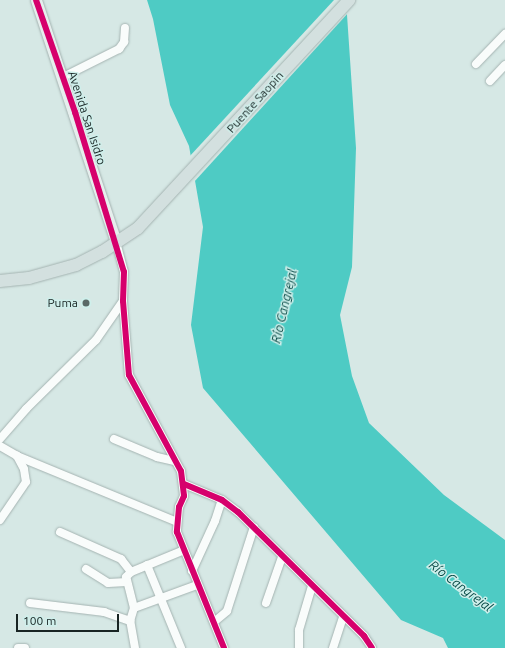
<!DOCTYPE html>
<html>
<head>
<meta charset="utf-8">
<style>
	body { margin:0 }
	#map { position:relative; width:505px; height:648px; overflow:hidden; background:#d6e8e5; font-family:Ubuntu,sans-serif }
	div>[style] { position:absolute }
	.water>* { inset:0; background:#4ecbc4 }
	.pier>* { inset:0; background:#d6e8e5 }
	.roads { filter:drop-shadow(0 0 1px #a4b3b1) drop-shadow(0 0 1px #a4b3b1) }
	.street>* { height:8px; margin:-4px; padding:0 4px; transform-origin:4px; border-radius:4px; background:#f9fcfb }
	.secondary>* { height:11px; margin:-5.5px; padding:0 5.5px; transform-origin:5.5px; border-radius:5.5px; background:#e6eeed }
	.primary>* { height:12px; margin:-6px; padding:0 6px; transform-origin:6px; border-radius:6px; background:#d3e0df }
	.cycleway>* { height:6px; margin:-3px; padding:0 3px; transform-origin:3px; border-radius:3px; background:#d6006c }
	.dots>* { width:11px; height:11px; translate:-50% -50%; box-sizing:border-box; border:2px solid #cfefeb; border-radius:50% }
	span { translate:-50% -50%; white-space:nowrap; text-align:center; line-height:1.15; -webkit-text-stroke:3px #cfefeb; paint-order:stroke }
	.street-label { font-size:12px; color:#182423 }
	.poi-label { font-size:12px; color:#182423 }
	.right { translate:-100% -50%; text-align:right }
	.water-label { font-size:13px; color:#074a46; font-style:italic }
	.scale { position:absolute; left:16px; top:614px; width:103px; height:18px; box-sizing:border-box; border:2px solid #182423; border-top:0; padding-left:5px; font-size:12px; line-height:14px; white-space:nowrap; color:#182423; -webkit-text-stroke:3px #cfefeb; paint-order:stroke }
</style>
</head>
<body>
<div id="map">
	<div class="water">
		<i style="clip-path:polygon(147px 0,346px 0,356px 148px,352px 267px,340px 315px,352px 376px,369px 423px,444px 495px,505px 540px,505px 648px,448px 648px,443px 638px,401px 620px,203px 388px,191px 325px,203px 227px,189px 146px,170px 105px,153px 19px)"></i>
	</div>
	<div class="pier">
		<i style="clip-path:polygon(334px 0,348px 0,349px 12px,194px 182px,189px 157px)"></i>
	</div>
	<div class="roads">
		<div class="street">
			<i style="left:476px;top:64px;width:42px;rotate:-46deg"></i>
			<i style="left:63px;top:77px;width:63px;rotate:-26.6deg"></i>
			<i style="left:119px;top:49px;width:9px;rotate:-54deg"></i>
			<i style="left:124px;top:42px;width:14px;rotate:-86deg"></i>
			<i style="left:490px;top:81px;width:22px;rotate:-47deg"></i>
			<i style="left:116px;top:242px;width:31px;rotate:75deg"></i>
			<i style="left:124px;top:272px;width:29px;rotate:92deg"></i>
			<i style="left:123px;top:301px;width:74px;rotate:85.4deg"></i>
			<i style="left:129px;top:375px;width:109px;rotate:61.6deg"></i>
			<i style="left:181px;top:471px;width:25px;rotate:83deg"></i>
			<i style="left:184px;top:496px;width:12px;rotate:114deg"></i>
			<i style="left:179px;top:507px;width:25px;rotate:95deg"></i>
			<i style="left:177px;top:532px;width:125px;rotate:67.9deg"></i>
			<i style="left:0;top:439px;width:40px;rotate:-49deg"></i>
			<i style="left:26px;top:409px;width:98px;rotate:-44.6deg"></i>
			<i style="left:96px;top:340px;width:47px;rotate:-55.3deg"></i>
			<i style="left:114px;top:439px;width:47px;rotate:22.7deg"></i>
			<i style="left:157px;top:457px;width:18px;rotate:13deg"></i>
			<i style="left:0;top:446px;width:20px;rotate:30deg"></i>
			<i style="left:17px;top:456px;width:173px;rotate:22.4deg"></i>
			<i style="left:184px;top:484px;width:41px;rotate:22.8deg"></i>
			<i style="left:222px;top:500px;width:20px;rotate:37deg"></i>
			<i style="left:238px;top:512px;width:177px;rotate:44.5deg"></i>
			<i style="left:364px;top:636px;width:14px;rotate:56deg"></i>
			<i style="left:0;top:520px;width:46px;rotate:-55.6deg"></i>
			<i style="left:26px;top:482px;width:13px;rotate:-99deg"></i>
			<i style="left:24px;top:469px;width:15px;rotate:-118deg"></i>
			<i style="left:60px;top:532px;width:67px;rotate:23.9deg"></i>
			<i style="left:121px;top:559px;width:16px;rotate:52deg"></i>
			<i style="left:147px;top:565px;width:90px;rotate:67.7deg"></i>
			<i style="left:86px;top:569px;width:26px;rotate:32deg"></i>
			<i style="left:108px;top:583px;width:19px;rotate:-3deg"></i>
			<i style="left:192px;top:571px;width:55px;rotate:-65.3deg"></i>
			<i style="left:215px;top:521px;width:22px;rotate:-72deg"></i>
			<i style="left:30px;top:603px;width:75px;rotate:6.9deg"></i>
			<i style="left:104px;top:612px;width:28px;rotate:19deg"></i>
			<i style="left:266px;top:603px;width:49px;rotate:-70.8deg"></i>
			<i style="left:134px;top:608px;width:67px;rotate:-20.1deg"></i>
			<i style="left:214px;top:622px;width:17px;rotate:-40deg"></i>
			<i style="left:227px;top:611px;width:88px;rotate:-72.2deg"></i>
			<i style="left:18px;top:648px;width:7px"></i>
			<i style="left:135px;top:648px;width:27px;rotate:-100deg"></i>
			<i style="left:130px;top:621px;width:14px;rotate:-73deg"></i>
			<i style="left:134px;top:608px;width:32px;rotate:-104deg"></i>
			<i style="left:126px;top:577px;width:7px;rotate:-45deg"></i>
			<i style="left:131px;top:572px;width:57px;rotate:-22.5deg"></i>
			<i style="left:299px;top:648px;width:18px;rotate:-90deg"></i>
			<i style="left:299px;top:630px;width:46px;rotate:-73.5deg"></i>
			<i style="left:333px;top:648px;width:33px;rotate:-72deg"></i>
		</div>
		<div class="secondary">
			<i style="left:36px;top:0;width:255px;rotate:71.7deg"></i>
		</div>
		<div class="primary">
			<i style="left:0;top:281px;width:29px;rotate:-6deg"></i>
			<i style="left:29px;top:278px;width:49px;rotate:-15.5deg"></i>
			<i style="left:76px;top:265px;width:29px;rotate:-27deg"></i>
			<i style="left:102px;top:252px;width:43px;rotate:-33.7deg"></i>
			<i style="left:138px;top:228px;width:311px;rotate:-47.2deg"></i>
		</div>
	</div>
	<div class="cycleway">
		<i style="left:36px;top:0;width:119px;rotate:70.8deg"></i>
		<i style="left:75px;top:112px;width:167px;rotate:73deg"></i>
		<i style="left:124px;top:272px;width:29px;rotate:92deg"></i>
		<i style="left:123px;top:301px;width:74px;rotate:85.4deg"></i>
		<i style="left:129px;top:375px;width:109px;rotate:61.6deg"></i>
		<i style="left:181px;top:471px;width:25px;rotate:83deg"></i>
		<i style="left:184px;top:496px;width:12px;rotate:114deg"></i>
		<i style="left:179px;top:507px;width:25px;rotate:95deg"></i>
		<i style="left:177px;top:532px;width:125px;rotate:67.9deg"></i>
		<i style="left:184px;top:484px;width:41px;rotate:22.8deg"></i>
		<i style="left:222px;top:500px;width:20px;rotate:37deg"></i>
		<i style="left:238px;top:512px;width:177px;rotate:44.5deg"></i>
		<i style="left:364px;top:636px;width:14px;rotate:56deg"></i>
	</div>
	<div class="dots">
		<i style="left:86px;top:303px;background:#5a6967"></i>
	</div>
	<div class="street-label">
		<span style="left:255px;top:102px;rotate:-48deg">Puente Saopin</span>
		<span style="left:87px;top:118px;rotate:72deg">Avenida San Isidro</span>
	</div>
	<div class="poi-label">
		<span class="right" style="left:78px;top:303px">Puma</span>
	</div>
	<div class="water-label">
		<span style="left:284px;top:306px;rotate:-77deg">Río Cangrejal</span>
		<span style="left:461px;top:586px;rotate:37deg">Río Cangrejal</span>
	</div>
	<div class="scale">100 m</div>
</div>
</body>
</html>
